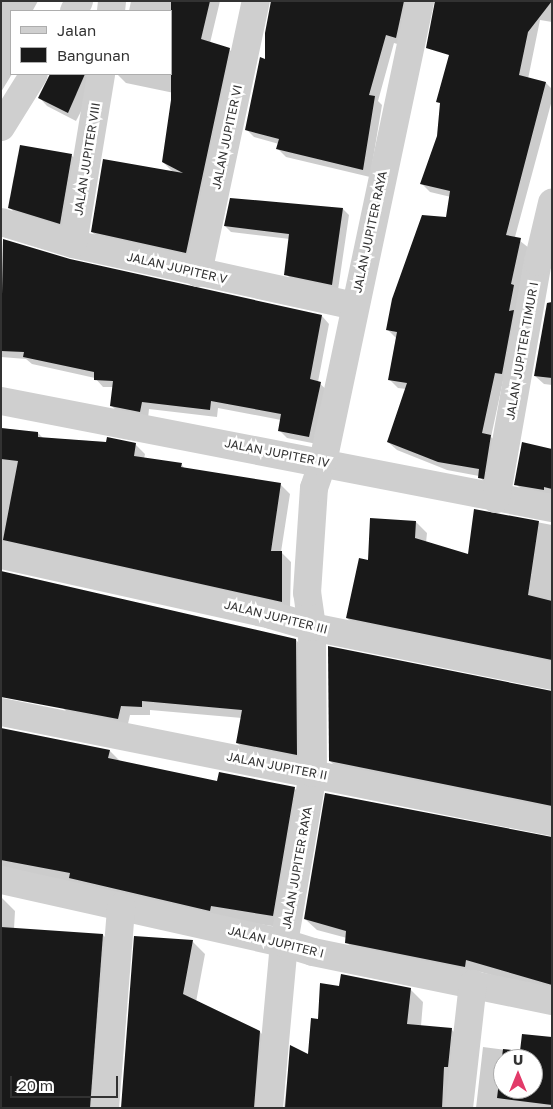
<!DOCTYPE html>
<html>
<head>
<meta charset="utf-8">
<style>
	body { margin:0 }
	#map { position:relative; width:553px; height:1109px; overflow:hidden; background:#fff; font-family:"Golos Text",sans-serif }
	div>[style] { position:absolute }
	.shadow>* { inset:0; background:#0003 }
	.building>* { inset:0; background:#191919 }
	.minor>* { height:28px; margin:-14px; padding:0 14px; transform-origin:14px; border-radius:14px; background:#cfcfcf }
	span { translate:-50% -50%; white-space:nowrap; text-align:center; line-height:1.15; -webkit-text-stroke:5px #fff; paint-order:stroke }
	.street-label { font-size:12px; color:#323232 }
	.frame { position:absolute; inset:0; border:2px solid #323232; pointer-events:none }
	.legend { position:absolute; left:10px; top:10px; width:162px; height:65px; box-sizing:border-box; background:#fff; border:1px solid #adadad; margin:0; padding:6px 9px; list-style:none; font-size:15px; color:#323232 }
	.legend li { display:flex; align-items:center; gap:10px; height:25px }
	.legend b { width:25px; border:1px solid #adadad }
	.north { position:absolute; left:493px; top:1049px; width:50px; height:50px; box-sizing:border-box; background:#fff; border:1px solid #adadad; border-radius:50%; rotate:0deg; font-size:14px; font-weight:700; line-height:20px; text-align:center; color:#323232 }
	.north::after { content:''; display:block; margin:auto; width:18px; height:22px; background:#e23a69; clip-path:polygon(50% 0,100% 100%,50% 72%,0 100%) }
	.scale { position:absolute; left:10px; top:1076px; width:108px; height:22px; box-sizing:border-box; border:2px solid #323232; border-top:0; padding-left:6px; font-size:15px; line-height:18px; white-space:nowrap; color:#323232; -webkit-text-stroke:4px #fff; paint-order:stroke }
</style>
</head>
<body>
<div id="map">
	<div class="shadow">
		<i style="clip-path:polygon(1px 1px,38px 1px,33px 10px,37px 11px,11px 11px,12px 74px,1px 92px)"></i>
		<i style="clip-path:polygon(131px 1px,220px 1px,210px 43px,229px 49px,237px 58px,194px 260px,100px 240px,92px 232px,174px 173px,163px 162px,174px 93px,126px 83px,117px 74px,171px 74px,171px 11px,129px 11px)"></i>
		<i style="clip-path:polygon(274px 1px,407px 1px,404px 46px,394px 43px,378px 101px,382px 105px,370px 177px,286px 157px,278px 149px,279px 144px,254px 137px,246px 129px,266px 61px)"></i>
		<i style="clip-path:polygon(552px 1px,552px 22px,540px 20px,528px 79px,546px 83px,552px 89px,552px 100px,515px 237px,529px 248px,510px 381px,503px 381px,491px 437px,499px 445px,488px 486px,479px 476px,447px 470px,397px 450px,388px 442px,406px 389px,398px 388px,389px 379px,396px 338px,388px 330px,447px 219px,451px 197px,430px 192px,422px 184px,438px 136px)"></i>
		<i style="clip-path:polygon(51px 74px,96px 74px,91px 92px,76px 121px,47px 106px,39px 97px)"></i>
		<i style="clip-path:polygon(71px 155px,83px 166px,72px 234px,21px 219px,10px 208px)"></i>
		<i style="clip-path:polygon(343px 209px,349px 215px,338px 290px,292px 280px,286px 274px,290px 239px,231px 232px,225px 226px)"></i>
		<i style="clip-path:polygon(4px 240px,69px 260px,322px 316px,329px 324px,318px 382px,328px 391px,317px 444px,287px 438px,279px 430px,281px 420px,218px 408px,217px 417px,149px 409px,148px 419px,119px 414px,112px 406px,114px 387px,103px 387px,95px 378px,32px 364px,26px 359px,1px 357px)"></i>
		<i style="clip-path:polygon(552px 303px,552px 385px,544px 384px,535px 376px)"></i>
		<i style="clip-path:polygon(1px 428px,38px 433px,43px 438px,135px 444px,145px 454px,144px 459px,181px 464px,186px 470px,280px 484px,290px 494px,281px 552px,291px 562px,290px 610px,1px 552px)"></i>
		<i style="clip-path:polygon(552px 450px,552px 499px,525px 493px,516px 484px)"></i>
		<i style="clip-path:polygon(475px 510px,552px 525px,552px 668px,358px 629px,347px 618px,369px 562px,416px 522px,427px 533px,426px 543px,469px 555px)"></i>
		<i style="clip-path:polygon(296px 640px,305px 649px,306px 764px,247px 752px,237px 743px,242px 718px,150px 710px,150px 715px,130px 715px,127px 728px,72px 717px,63px 708px)"></i>
		<i style="clip-path:polygon(552px 692px,552px 814px,341px 772px,330px 761px)"></i>
		<i style="clip-path:polygon(1px 733px,110px 751px,121px 762px,218px 782px,294px 788px,307px 801px,285px 928px,1px 885px)"></i>
		<i style="clip-path:polygon(552px 838px,552px 992px,477px 971px,476px 978px,358px 953px,346px 942px,347px 938px,317px 930px,305px 919px)"></i>
		<i style="clip-path:polygon(1px 897px,15px 911px,14px 929px,103px 935px,116px 948px,103px 1108px,1px 1108px)"></i>
		<i style="clip-path:polygon(192px 941px,205px 954px,196px 1002px,260px 1032px,273px 1045px,267px 1108px,122px 1108px)"></i>
		<i style="clip-path:polygon(340px 988px,410px 989px,423px 1002px,421px 1026px,451px 1029px,464px 1042px,457px 1108px,284px 1108px,291px 1047px,309px 1055px,319px 1020px)"></i>
		<i style="clip-path:polygon(evenodd,552px 1038px,552px 1108px,476px 1108px,483px 1047px,521px 1052px,552px 1038px,503px 1059px,533px 1059px,533px 1089px,503px 1089px,503px 1059px)"></i>
	</div>
	<div class="building">
		<i style="clip-path:polygon(171px 1px,210px 1px,201px 39px,230px 48px,186px 253px,91px 232px,103px 159px,183px 173px,162px 162px,171px 100px)"></i>
		<i style="clip-path:polygon(271px 1px,404px 1px,396px 38px,386px 35px,369px 95px,375px 96px,363px 170px,276px 149px,279px 139px,245px 130px,260px 57px,265px 59px,265px 33px)"></i>
		<i style="clip-path:polygon(435px 1px,552px 1px,528px 32px,519px 75px,546px 82px,506px 235px,521px 238px,511px 284px,514px 285px,509px 311px,514px 310px,502px 374px,495px 373px,482px 433px,491px 435px,484px 479px,478px 478px,479px 469px,438px 462px,387px 442px,407px 383px,388px 380px,397px 332px,386px 330px,392px 299px,422px 215px,446px 217px,450px 191px,420px 184px,437px 136px,440px 103px,436px 102px,449px 55px,426px 48px)"></i>
		<i style="clip-path:polygon(50px 74px,85px 74px,68px 113px,38px 98px)"></i>
		<i style="clip-path:polygon(20px 145px,72px 154px,60px 224px,8px 208px)"></i>
		<i style="clip-path:polygon(230px 198px,343px 208px,332px 285px,284px 275px,289px 234px,224px 226px)"></i>
		<i style="clip-path:polygon(3px 239px,70px 259px,322px 315px,310px 379px,321px 382px,309px 437px,278px 431px,281px 414px,211px 401px,210px 410px,142px 402px,140px 412px,110px 406px,113px 381px,94px 380px,94px 372px,23px 357px,24px 352px,1px 351px)"></i>
		<i style="clip-path:polygon(552px 302px,552px 378px,534px 376px,547px 303px)"></i>
		<i style="clip-path:polygon(1px 428px,38px 432px,38px 437px,106px 442px,107px 437px,136px 443px,134px 456px,182px 463px,181px 467px,281px 483px,271px 551px,282px 551px,282px 602px,3px 540px,18px 461px,1px 459px)"></i>
		<i style="clip-path:polygon(522px 442px,552px 449px,552px 489px,544px 487px,544px 490px,514px 485px)"></i>
		<i style="clip-path:polygon(474px 509px,539px 521px,528px 595px,552px 601px,552px 660px,346px 618px,359px 558px,368px 560px,370px 518px,416px 521px,415px 538px,468px 554px)"></i>
		<i style="clip-path:polygon(1px 571px,296px 639px,297px 755px,236px 743px,242px 710px,142px 701px,142px 707px,121px 706px,118px 719px,1px 697px)"></i>
		<i style="clip-path:polygon(328px 646px,552px 691px,552px 806px,329px 761px)"></i>
		<i style="clip-path:polygon(1px 728px,110px 750px,108px 758px,217px 781px,219px 772px,295px 787px,273px 916px,211px 906px,210px 911px,69px 878px,70px 873px,1px 860px)"></i>
		<i style="clip-path:polygon(325px 793px,552px 837px,552px 985px,466px 960px,465px 967px,345px 943px,346px 931px,304px 919px)"></i>
		<i style="clip-path:polygon(1px 927px,103px 934px,90px 1108px,1px 1108px)"></i>
		<i style="clip-path:polygon(134px 936px,193px 940px,183px 994px,260px 1031px,254px 1108px,121px 1108px)"></i>
		<i style="clip-path:polygon(341px 974px,411px 988px,407px 1024px,452px 1028px,448px 1067px,444px 1067px,442px 1108px,285px 1108px,290px 1045px,308px 1054px,311px 1018px,318px 1019px,320px 983px,339px 986px)"></i>
		<i style="clip-path:polygon(evenodd,522px 1034px,552px 1037px,552px 1105px,497px 1098px,503px 1049px,520px 1051px,522px 1034px,503px 1059px,533px 1059px,533px 1089px,503px 1089px,503px 1059px)"></i>
	</div>
	<div class="minor">
		<i style="left:74px;top:11px;width:11px;rotate:-63deg"></i>
		<i style="left:111px;top:11px;width:10px;rotate:-84deg"></i>
		<i style="left:1px;top:127px;width:62px;rotate:-58.1deg"></i>
		<i style="left:1px;top:222px;width:75px;rotate:17deg"></i>
		<i style="left:73px;top:244px;width:288px;rotate:12.4deg"></i>
		<i style="left:73px;top:244px;width:172px;rotate:-80.6deg"></i>
		<i style="left:198px;top:273px;width:278px;rotate:-78deg"></i>
		<i style="left:1px;top:401px;width:561px;rotate:10.99deg"></i>
		<i style="left:496px;top:499px;width:241px;rotate:-80deg"></i>
		<i style="left:538px;top:262px;width:61px;rotate:-76.7deg"></i>
		<i style="left:1px;top:555px;width:277px;rotate:12.5deg"></i>
		<i style="left:271px;top:615px;width:43px;rotate:16.3deg"></i>
		<i style="left:312px;top:627px;width:245px;rotate:11.5deg"></i>
		<i style="left:1px;top:712px;width:562px;rotate:11.29deg"></i>
		<i style="left:1px;top:880px;width:290px;rotate:12.6deg"></i>
		<i style="left:284px;top:943px;width:30px;rotate:17deg"></i>
		<i style="left:313px;top:952px;width:244px;rotate:11.6deg"></i>
		<i style="left:105px;top:1108px;width:202px;rotate:-85.4deg"></i>
		<i style="left:269px;top:1108px;width:166px;rotate:-84.8deg"></i>
		<i style="left:284px;top:943px;width:172px;rotate:-80.3deg"></i>
		<i style="left:313px;top:773px;width:146px;rotate:-90.4deg"></i>
		<i style="left:312px;top:627px;width:34px;rotate:-98deg"></i>
		<i style="left:307px;top:593px;width:105px;rotate:-86.2deg"></i>
		<i style="left:314px;top:488px;width:28px;rotate:-71deg"></i>
		<i style="left:323px;top:462px;width:471px;rotate:-78.1deg"></i>
		<i style="left:459px;top:1108px;width:125px;rotate:-83.6deg"></i>
	</div>
	<div class="street-label">
		<span style="left:227px;top:137px;rotate:-78deg">JALAN JUPITER VI</span>
		<span style="left:87px;top:159px;rotate:-81deg">JALAN JUPITER VIII</span>
		<span style="left:370px;top:232px;rotate:-78deg">JALAN JUPITER RAYA</span>
		<span style="left:177px;top:268px;rotate:13deg">JALAN JUPITER V</span>
		<span style="left:522px;top:351px;rotate:-80deg">JALAN JUPITER TIMUR I</span>
		<span style="left:277px;top:453px;rotate:11deg">JALAN JUPITER IV</span>
		<span style="left:276px;top:617px;rotate:14deg">JALAN JUPITER III</span>
		<span style="left:277px;top:766px;rotate:11deg">JALAN JUPITER II</span>
		<span style="left:297px;top:868px;rotate:-80deg">JALAN JUPITER RAYA</span>
		<span style="left:276px;top:942px;rotate:14deg">JALAN JUPITER I</span>
	</div>
	<div class="frame"></div>
	<ul class="legend">
	<li><b style="height:6px;background:#cfcfcf"></b>Jalan</li>
	<li><b style="height:14px;background:#191919"></b>Bangunan</li>
	</ul>
	<div class="north">U</div>
	<div class="scale">20 m</div>
</div>
</body>
</html>
